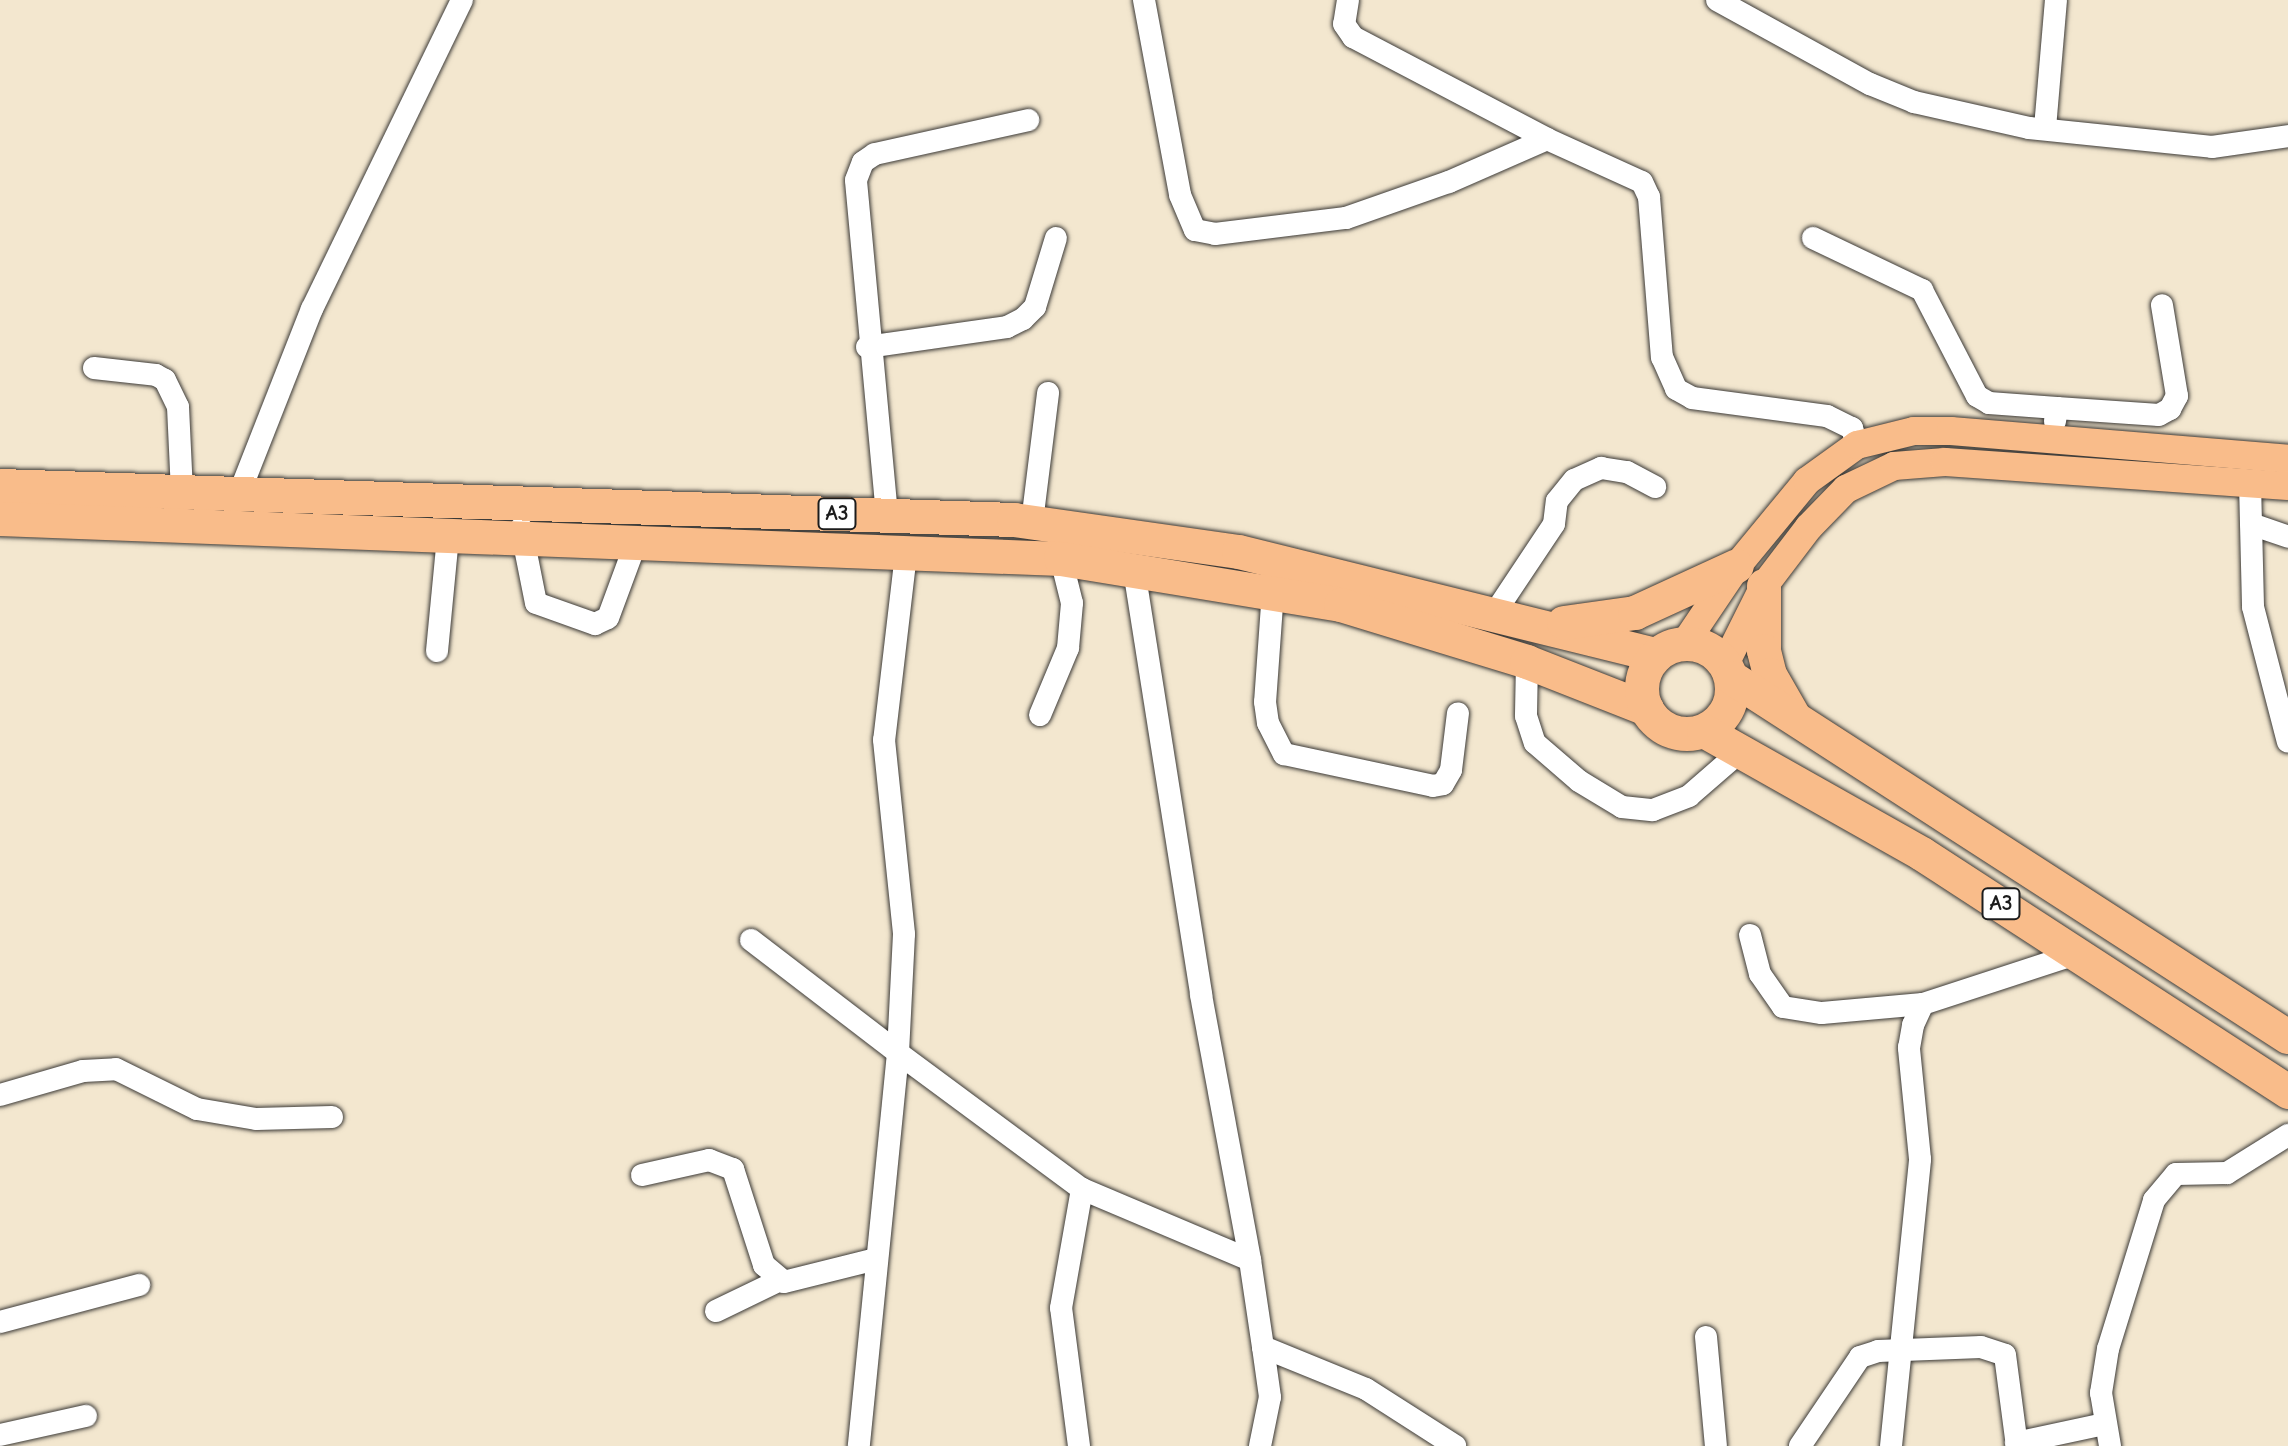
<!DOCTYPE html>
<html>
<head>
<meta charset="utf-8">
<style>
	body { margin:0 }
	#map { position:relative; width:2288px; height:1446px; overflow:hidden; background:#f3e7cf; font-family:"Comic Neue",sans-serif }
	div>[style] { position:absolute }
	.roads { filter:drop-shadow(0 0 2px #3c3a37) drop-shadow(0 0 2px #3c3a37) }
	.minor>* { height:22px; margin:-11px; padding:0 11px; transform-origin:11px; border-radius:11px; background:#fff }
	.major>* { height:28px; margin:-14px; padding:0 14px; transform-origin:14px; border-radius:14px; background:#f9bc8a }
	.highway>* { height:34px; margin:-17px; padding:0 17px; transform-origin:17px; border-radius:17px; background:#f9bc8a }
	.highway>.ring { margin:-17px; padding:0; box-sizing:content-box; background:none; border:34px solid #f9bc8a; border-radius:50% }
	span { translate:-50% -50%; white-space:nowrap; text-align:center; line-height:1.15; -webkit-text-stroke:6px #fff; paint-order:stroke }
	.shield-label span { padding:2px 6px; background:#fff; border:2px solid; border-radius:6px; -webkit-text-stroke-width:0 }
	.shield-label { font-size:22px; color:#1c1c1c; font-weight:700 }
</style>
</head>
<body>
<div id="map">
	<div class="roads">
		<div class="minor">
			<i style="left:1144px;top:0;width:198px;rotate:79.5deg"></i>
			<i style="left:1180px;top:195px;width:38px;rotate:67deg"></i>
			<i style="left:1195px;top:230px;width:20px;rotate:11deg"></i>
			<i style="left:1215px;top:234px;width:132px;rotate:-7deg"></i>
			<i style="left:1346px;top:218px;width:109px;rotate:-19.3deg"></i>
			<i style="left:1449px;top:182px;width:107px;rotate:-23.7deg"></i>
			<i style="left:1348px;top:0;width:24px;rotate:99deg"></i>
			<i style="left:1344px;top:24px;width:16px;rotate:55deg"></i>
			<i style="left:1353px;top:37px;width:219px;rotate:27.7deg"></i>
			<i style="left:1547px;top:139px;width:104px;rotate:24.4deg"></i>
			<i style="left:1642px;top:182px;width:17px;rotate:65deg"></i>
			<i style="left:1649px;top:197px;width:161px;rotate:85.4deg"></i>
			<i style="left:1662px;top:357px;width:35px;rotate:66deg"></i>
			<i style="left:1676px;top:389px;width:18px;rotate:29deg"></i>
			<i style="left:1692px;top:398px;width:136px;rotate:7.6deg"></i>
			<i style="left:1827px;top:416px;width:28px;rotate:26deg"></i>
			<i style="left:1852px;top:428px;width:18px;rotate:74deg"></i>
			<i style="left:1717px;top:0;width:175px;rotate:28.8deg"></i>
			<i style="left:1870px;top:84px;width:48px;rotate:22.2deg"></i>
			<i style="left:1914px;top:102px;width:118px;rotate:12.7deg"></i>
			<i style="left:2029px;top:128px;width:184px;rotate:5.9deg"></i>
			<i style="left:2212px;top:147px;width:77px;rotate:-8.2deg"></i>
			<i style="left:2045px;top:128px;width:128px;rotate:-85.1deg"></i>
			<i style="left:1813px;top:238px;width:121px;rotate:25.5deg"></i>
			<i style="left:1922px;top:290px;width:119px;rotate:62.6deg"></i>
			<i style="left:1977px;top:396px;width:14px;rotate:30deg"></i>
			<i style="left:1989px;top:403px;width:68px;rotate:4.2deg"></i>
			<i style="left:867px;top:347px;width:141px;rotate:-8.1deg"></i>
			<i style="left:1007px;top:327px;width:18px;rotate:-27deg"></i>
			<i style="left:1023px;top:319px;width:17px;rotate:-45deg"></i>
			<i style="left:1035px;top:307px;width:72px;rotate:-73.1deg"></i>
			<i style="left:94px;top:368px;width:62px;rotate:6.4deg"></i>
			<i style="left:156px;top:375px;width:10px;rotate:29deg"></i>
			<i style="left:165px;top:380px;width:30px;rotate:64deg"></i>
			<i style="left:178px;top:407px;width:85px;rotate:87.3deg"></i>
			<i style="left:2055px;top:421px;width:13px;rotate:-81deg"></i>
			<i style="left:2057px;top:408px;width:102px;rotate:3.9deg"></i>
			<i style="left:2159px;top:415px;width:13px;rotate:-29deg"></i>
			<i style="left:2170px;top:409px;width:15px;rotate:-62deg"></i>
			<i style="left:2177px;top:396px;width:92px;rotate:-99.4deg"></i>
			<i style="left:2250px;top:483px;width:124px;rotate:88.6deg"></i>
			<i style="left:2253px;top:607px;width:139px;rotate:75.5deg"></i>
			<i style="left:239px;top:494px;width:199px;rotate:-68.5deg"></i>
			<i style="left:312px;top:309px;width:343px;rotate:-64.1deg"></i>
			<i style="left:887px;top:515px;width:336px;rotate:-95.3deg"></i>
			<i style="left:856px;top:180px;width:19px;rotate:-69deg"></i>
			<i style="left:863px;top:162px;width:14px;rotate:-34deg"></i>
			<i style="left:875px;top:154px;width:157px;rotate:-12.5deg"></i>
			<i style="left:1032px;top:522px;width:130px;rotate:-82.9deg"></i>
			<i style="left:2251px;top:524px;width:39px;rotate:19deg"></i>
			<i style="left:521px;top:528px;width:76px;rotate:78.7deg"></i>
			<i style="left:536px;top:603px;width:63px;rotate:19.6deg"></i>
			<i style="left:595px;top:624px;width:14px;rotate:-25deg"></i>
			<i style="left:608px;top:618px;width:78px;rotate:-69.7deg"></i>
			<i style="left:906px;top:554px;width:187px;rotate:96.7deg"></i>
			<i style="left:884px;top:740px;width:195px;rotate:84.1deg"></i>
			<i style="left:904px;top:934px;width:119px;rotate:92.9deg"></i>
			<i style="left:898px;top:1053px;width:229px;rotate:36.5deg"></i>
			<i style="left:1082px;top:1189px;width:182px;rotate:22.9deg"></i>
			<i style="left:1250px;top:1260px;width:88px;rotate:81.5deg"></i>
			<i style="left:1263px;top:1347px;width:111px;rotate:22.2deg"></i>
			<i style="left:1366px;top:1389px;width:106px;rotate:32.6deg"></i>
			<i style="left:1134px;top:570px;width:430px;rotate:81deg"></i>
			<i style="left:1201px;top:995px;width:269px;rotate:79.5deg"></i>
			<i style="left:1273px;top:591px;width:111px;rotate:94.1deg"></i>
			<i style="left:1265px;top:702px;width:21px;rotate:82deg"></i>
			<i style="left:1268px;top:723px;width:35px;rotate:63deg"></i>
			<i style="left:1284px;top:754px;width:152px;rotate:12.1deg"></i>
			<i style="left:1433px;top:786px;width:10px;rotate:-11deg"></i>
			<i style="left:1443px;top:784px;width:16px;rotate:-60deg"></i>
			<i style="left:1451px;top:770px;width:57px;rotate:-83deg"></i>
			<i style="left:1494px;top:614px;width:108px;rotate:-56.3deg"></i>
			<i style="left:1554px;top:524px;width:23px;rotate:-83deg"></i>
			<i style="left:1557px;top:501px;width:27px;rotate:-51deg"></i>
			<i style="left:1574px;top:480px;width:30px;rotate:-24deg"></i>
			<i style="left:1601px;top:468px;width:26px;rotate:9deg"></i>
			<i style="left:1627px;top:472px;width:32px;rotate:28deg"></i>
			<i style="left:437px;top:651px;width:116px;rotate:-84.5deg"></i>
			<i style="left:1527px;top:662px;width:54px;rotate:91.1deg"></i>
			<i style="left:1526px;top:716px;width:28px;rotate:72deg"></i>
			<i style="left:1535px;top:743px;width:58px;rotate:40.8deg"></i>
			<i style="left:1579px;top:781px;width:50px;rotate:31.2deg"></i>
			<i style="left:1622px;top:807px;width:31px;rotate:6deg"></i>
			<i style="left:1653px;top:810px;width:39px;rotate:-21deg"></i>
			<i style="left:1689px;top:796px;width:70px;rotate:-41deg"></i>
			<i style="left:1040px;top:715px;width:73px;rotate:-67.3deg"></i>
			<i style="left:1068px;top:648px;width:45px;rotate:-84.9deg"></i>
			<i style="left:1072px;top:603px;width:45px;rotate:-104deg"></i>
			<i style="left:1750px;top:935px;width:40px;rotate:75.6deg"></i>
			<i style="left:1760px;top:974px;width:40px;rotate:55.1deg"></i>
			<i style="left:1783px;top:1007px;width:39px;rotate:9deg"></i>
			<i style="left:1822px;top:1013px;width:101px;rotate:-5.1deg"></i>
			<i style="left:751px;top:940px;width:185px;rotate:37.5deg"></i>
			<i style="left:898px;top:1053px;width:395px;rotate:95.7deg"></i>
			<i style="left:0;top:1095px;width:86px;rotate:-16.1deg"></i>
			<i style="left:83px;top:1071px;width:33px;rotate:-3deg"></i>
			<i style="left:116px;top:1069px;width:90px;rotate:26.3deg"></i>
			<i style="left:197px;top:1109px;width:60px;rotate:9.6deg"></i>
			<i style="left:256px;top:1119px;width:76px;rotate:-1.5deg"></i>
			<i style="left:642px;top:1175px;width:69px;rotate:-12.6deg"></i>
			<i style="left:709px;top:1160px;width:26px;rotate:21deg"></i>
			<i style="left:733px;top:1169px;width:101px;rotate:72.1deg"></i>
			<i style="left:764px;top:1265px;width:26px;rotate:40deg"></i>
			<i style="left:784px;top:1282px;width:95px;rotate:-14deg"></i>
			<i style="left:716px;top:1311px;width:71px;rotate:-25.8deg"></i>
			<i style="left:0;top:1322px;width:144px;rotate:-14.9deg"></i>
			<i style="left:1706px;top:1337px;width:109px;rotate:84.8deg"></i>
			<i style="left:0;top:1435px;width:88px;rotate:-12.5deg"></i>
			<i style="left:2016px;top:1443px;width:90px;rotate:-12.2deg"></i>
			<i style="left:1079px;top:1446px;width:139px;rotate:-97.4deg"></i>
			<i style="left:1061px;top:1308px;width:121px;rotate:-80deg"></i>
			<i style="left:1260px;top:1446px;width:50px;rotate:-78.5deg"></i>
			<i style="left:1270px;top:1397px;width:50px;rotate:-98deg"></i>
			<i style="left:1800px;top:1446px;width:107px;rotate:-56deg"></i>
			<i style="left:1860px;top:1357px;width:19px;rotate:-18deg"></i>
			<i style="left:1878px;top:1351px;width:103px;rotate:-2.2deg"></i>
			<i style="left:1981px;top:1347px;width:25px;rotate:18deg"></i>
			<i style="left:2005px;top:1355px;width:92px;rotate:82.5deg"></i>
			<i style="left:1891px;top:1446px;width:288px;rotate:-84.2deg"></i>
			<i style="left:1920px;top:1159px;width:112px;rotate:-95.7deg"></i>
			<i style="left:1909px;top:1048px;width:23px;rotate:-80deg"></i>
			<i style="left:1913px;top:1025px;width:23px;rotate:-65deg"></i>
			<i style="left:1923px;top:1004px;width:164px;rotate:-18.1deg"></i>
			<i style="left:2110px;top:1446px;width:54px;rotate:-99.6deg"></i>
			<i style="left:2101px;top:1393px;width:45px;rotate:-81deg"></i>
			<i style="left:2108px;top:1349px;width:156px;rotate:-72.8deg"></i>
			<i style="left:2154px;top:1200px;width:34px;rotate:-50deg"></i>
			<i style="left:2176px;top:1174px;width:51px;rotate:-1.1deg"></i>
			<i style="left:2227px;top:1173px;width:72px;rotate:-31.9deg"></i>
		</div>
		<div class="major">
			<i style="left:1685px;top:643px;width:93px;rotate:-56deg"></i>
			<i style="left:1737px;top:566px;width:110px;rotate:-50.5deg"></i>
			<i style="left:1807px;top:481px;width:62px;rotate:-35.8deg"></i>
			<i style="left:1857px;top:445px;width:59px;rotate:-13.8deg"></i>
			<i style="left:1914px;top:431px;width:37px"></i>
			<i style="left:1951px;top:431px;width:338px;rotate:4.7deg"></i>
			<i style="left:1725px;top:664px;width:87px;rotate:-63.4deg"></i>
			<i style="left:1764px;top:586px;width:74px;rotate:-52.7deg"></i>
			<i style="left:1809px;top:527px;width:53px;rotate:-45.8deg"></i>
			<i style="left:1846px;top:489px;width:53px;rotate:-25.6deg"></i>
			<i style="left:1894px;top:466px;width:51px;rotate:-4.5deg"></i>
			<i style="left:1945px;top:462px;width:344px;rotate:4deg"></i>
		</div>
		<div class="highway">
			<i style="left:0;top:486px;width:1015px;rotate:1.92deg"></i>
			<i style="left:1014px;top:520px;width:227px;rotate:8.1deg"></i>
			<i style="left:1239px;top:552px;width:430px;rotate:13.9deg"></i>
			<i style="left:0;top:519px;width:1062px;rotate:2.16deg"></i>
			<i style="left:1061px;top:559px;width:284px;rotate:9.3deg"></i>
			<i style="left:1341px;top:605px;width:195px;rotate:17deg"></i>
			<i style="left:1527px;top:662px;width:129px;rotate:21.4deg"></i>
			<i style="left:1764px;top:586px;width:65px;rotate:90deg"></i>
			<i style="left:1764px;top:651px;width:25px;rotate:76deg"></i>
			<i style="left:1770px;top:675px;width:46px;rotate:60.1deg"></i>
			<i style="left:1564px;top:623px;width:72px;rotate:-8deg"></i>
			<i style="left:1635px;top:613px;width:112px;rotate:-24.7deg"></i>
			<i class="ring" style="left:1642px;top:644px;width:56px;height:56px"></i>
			<i style="left:1732px;top:678px;width:662px;rotate:32.85deg"></i>
			<i style="left:1704px;top:731px;width:250px;rotate:29.4deg"></i>
			<i style="left:1922px;top:854px;width:437px;rotate:33deg"></i>
		</div>
	</div>
	<div class="shield-label">
		<span style="left:837px;top:514px">A3</span>
		<span style="left:2001px;top:904px">A3</span>
	</div>
</div>
</body>
</html>
